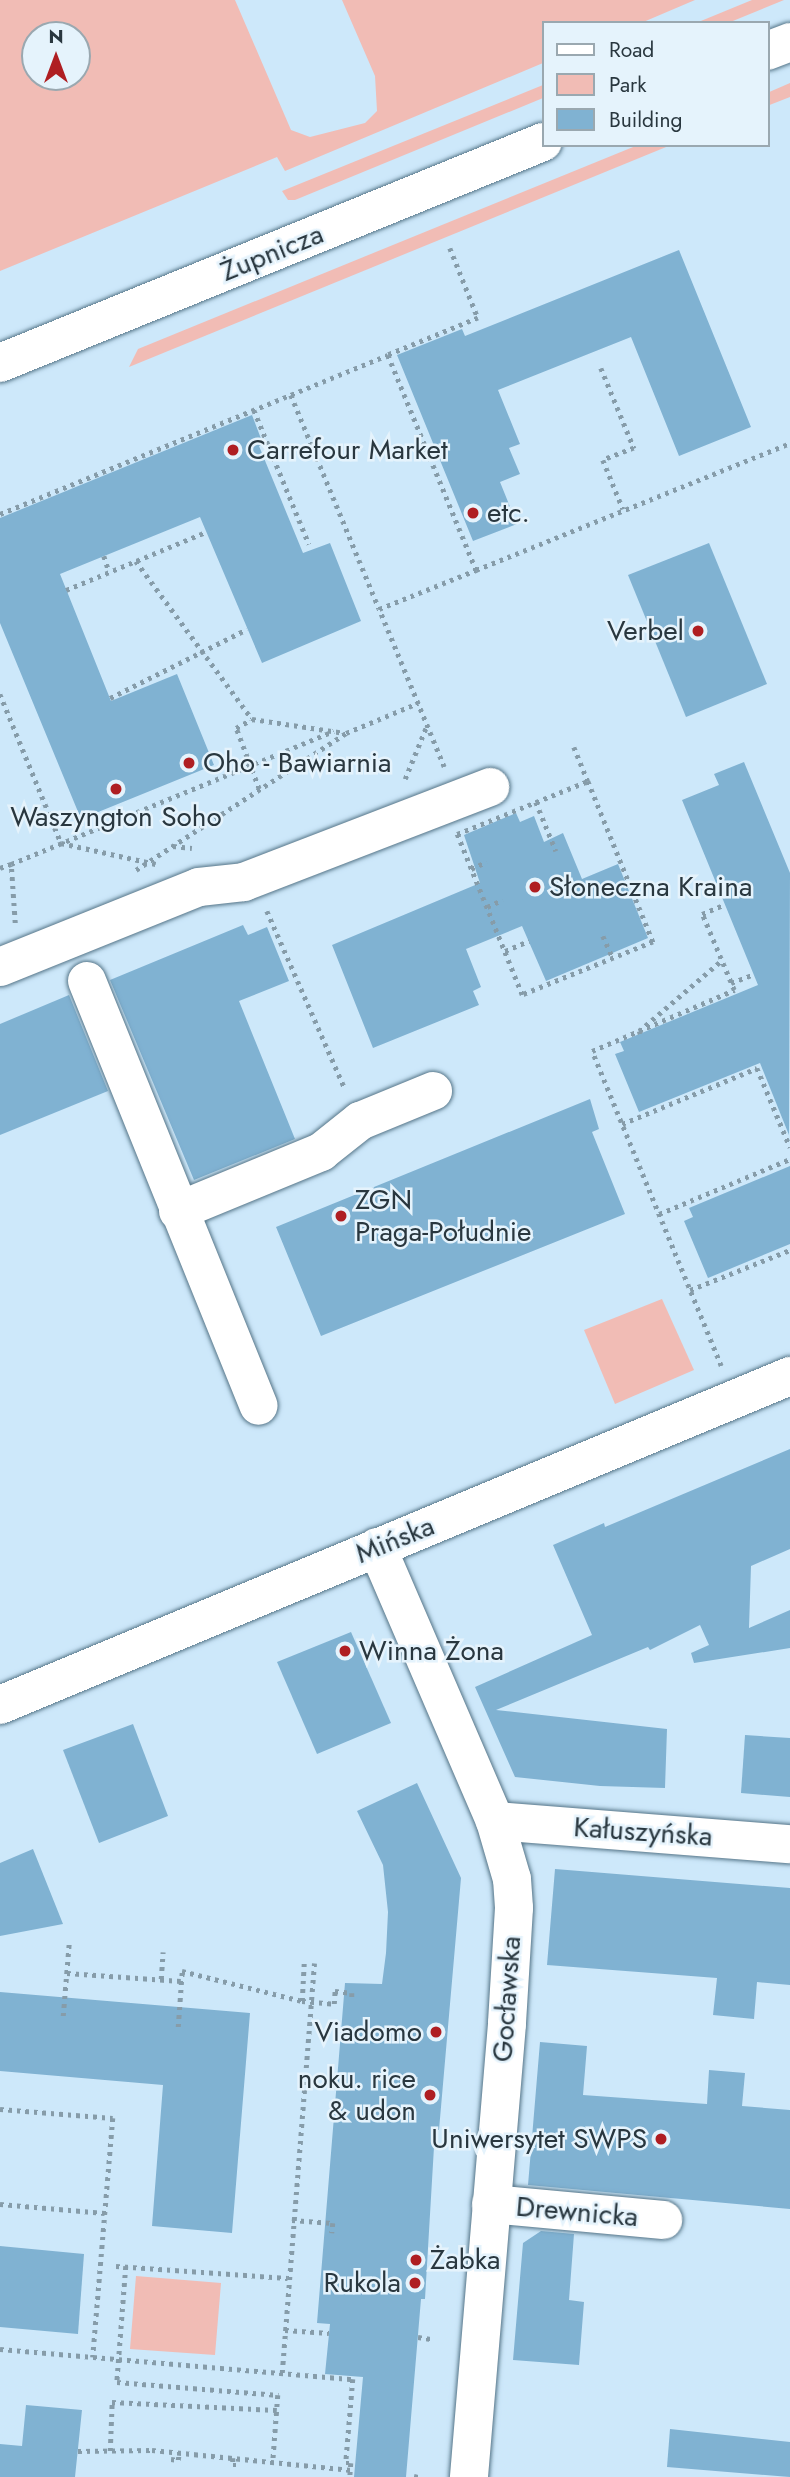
<!DOCTYPE html>
<html>
<head>
<meta charset="utf-8">
<style>
	body { margin:0 }
	#map { position:relative; width:790px; height:2477px; overflow:hidden; background:#cde8fa; font-family:Jost,sans-serif }
	div>[style] { position:absolute }
	.green>* { inset:0; background:#f1bcb5 }
	.building>* { inset:0; background:#80b2d2 }
	.path>* { height:4.5px; margin-top:-2.25px; transform-origin:0; background:repeating-linear-gradient(90deg,#869ca9 0 3.5px,transparent 0 8.5px) }
	.roads { filter:drop-shadow(0 0 2px #557588) drop-shadow(0 0 2px #557588) }
	.minor>* { height:38px; margin:-19px; padding:0 19px; transform-origin:19px; border-radius:19px; background:#fff }
	.dots>* { width:19px; height:19px; translate:-50% -50%; box-sizing:border-box; border:4px solid #e5f3fc; border-radius:50% }
	span { translate:-50% -50%; white-space:nowrap; text-align:center; line-height:1.15; -webkit-text-stroke:5px #e5f3fc; paint-order:stroke }
	.street-label { font-size:28px; color:#29373f }
	.poi-label { font-size:28px; color:#29373f }
	.left { translate:0 -50%; text-align:left }
	.right { translate:-100% -50%; text-align:right }
	.legend { position:absolute; left:542px; top:21px; width:228px; height:126px; box-sizing:border-box; background:#e5f3fc; border:2px solid #9aa8b0; margin:0; padding:9px 12px; list-style:none; font-size:21px; color:#29373f }
	.legend li { display:flex; align-items:center; gap:14px; height:35px }
	.legend b { width:35px; border:2px solid #9aa8b0 }
	.north { position:absolute; left:21px; top:21px; width:70px; height:70px; box-sizing:border-box; background:#e5f3fc; border:2px solid #9aa8b0; border-radius:50%; rotate:0deg; font-size:19px; font-weight:700; line-height:28px; text-align:center; color:#29373f }
	.north::after { content:''; display:block; margin:auto; width:24px; height:32px; background:#af1e22; clip-path:polygon(50% 0,100% 100%,50% 72%,0 100%) }
</style>
</head>
<body>
<div id="map">
	<div class="green">
		<i style="clip-path:polygon(evenodd,0 0,235px 0,291px 130px,310px 137px,365px 123px,377px 111px,375px 76px,342px 0,695px 0,641px 23px,543px 23px,543px 63px,285px 171px,277px 157px,0 271px,0 0,35px 35px,77px 35px,77px 77px,35px 77px,35px 35px)"></i>
		<i style="clip-path:polygon(752px 0,784px 0,728px 23px,696px 23px)"></i>
		<i style="clip-path:polygon(790px 83px,790px 97px,767px 106px,767px 93px)"></i>
		<i style="clip-path:polygon(543px 85px,543px 98px,295px 200px,288px 200px,282px 191px)"></i>
		<i style="clip-path:polygon(638px 145px,671px 145px,129px 367px,138px 349px)"></i>
		<i style="clip-path:polygon(662px 1299px,694px 1370px,615px 1404px,584px 1330px)"></i>
		<i style="clip-path:polygon(136px 2276px,221px 2283px,215px 2355px,130px 2349px)"></i>
	</div>
	<div class="building">
		<i style="clip-path:polygon(679px 250px,751px 427px,679px 456px,631px 337px,498px 390px,520px 444px,509px 448px,520px 474px,500px 482px,517px 524px,473px 541px,397px 355px,462px 329px,465px 336px)"></i>
		<i style="clip-path:polygon(252px 415px,263px 444px,259px 446px,303px 553px,330px 543px,361px 621px,262px 663px,200px 517px,60px 574px,111px 701px,177px 674px,214px 765px,81px 819px,0 623px,0 518px)"></i>
		<i style="clip-path:polygon(709px 543px,767px 684px,686px 717px,628px 575px)"></i>
		<i style="clip-path:polygon(744px 762px,790px 873px,789px 1135px,760px 1063px,639px 1112px,615px 1054px,624px 1051px,620px 1042px,758px 985px,682px 800px,719px 785px,714px 774px)"></i>
		<i style="clip-path:polygon(516px 813px,520px 822px,534px 816px,544px 842px,563px 833px,582px 879px,618px 864px,648px 938px,546px 981px,522px 926px,466px 949px,481px 987px,473px 991px,479px 1005px,373px 1048px,332px 945px,480px 883px,464px 835px)"></i>
		<i style="clip-path:polygon(243px 925px,248px 935px,267px 927px,289px 981px,239px 1001px,295px 1139px,194px 1180px,110px 980px)"></i>
		<i style="clip-path:polygon(69px 995px,108px 1091px,0 1135px,0 1024px)"></i>
		<i style="clip-path:polygon(590px 1099px,599px 1129px,592px 1132px,625px 1214px,321px 1336px,276px 1227px)"></i>
		<i style="clip-path:polygon(790px 1166px,790px 1244px,708px 1278px,684px 1221px,693px 1217px,689px 1208px)"></i>
		<i style="clip-path:polygon(790px 1449px,790px 1549px,751px 1566px,749px 1628px,790px 1610px,790px 1648px,694px 1663px,691px 1653px,709px 1645px,700px 1625px,650px 1650px,648px 1647px,496px 1710px,667px 1729px,665px 1788px,600px 1786px,515px 1777px,475px 1687px,592px 1635px,553px 1545px,604px 1523px,605px 1527px)"></i>
		<i style="clip-path:polygon(351px 1632px,391px 1723px,317px 1754px,277px 1662px)"></i>
		<i style="clip-path:polygon(133px 1724px,168px 1816px,99px 1843px,63px 1750px)"></i>
		<i style="clip-path:polygon(745px 1735px,790px 1738px,790px 1797px,741px 1793px)"></i>
		<i style="clip-path:polygon(417px 1783px,461px 1878px,439px 2130px,435px 2130px,425px 2299px,421px 2299px,406px 2477px,354px 2477px,363px 2377px,325px 2374px,330px 2324px,317px 2323px,345px 1983px,382px 1984px,386px 1953px,388px 1912px,383px 1865px,357px 1811px)"></i>
		<i style="clip-path:polygon(33px 1849px,63px 1924px,0 1936px,0 1863px)"></i>
		<i style="clip-path:polygon(555px 1869px,790px 1888px,790px 1985px,757px 1982px,754px 2019px,713px 2015px,717px 1978px,547px 1965px)"></i>
		<i style="clip-path:polygon(0 1992px,250px 2013px,232px 2233px,152px 2226px,163px 2085px,0 2071px)"></i>
		<i style="clip-path:polygon(540px 2042px,587px 2046px,583px 2095px,707px 2104px,709px 2070px,745px 2073px,742px 2106px,790px 2110px,790px 2209px,528px 2185px)"></i>
		<i style="clip-path:polygon(541px 2231px,574px 2234px,569px 2300px,584px 2302px,579px 2365px,513px 2360px,523px 2243px)"></i>
		<i style="clip-path:polygon(0 2246px,84px 2254px,78px 2334px,0 2327px)"></i>
		<i style="clip-path:polygon(26px 2405px,82px 2410px,75px 2477px,0 2477px,0 2444px,22px 2446px)"></i>
		<i style="clip-path:polygon(670px 2429px,790px 2442px,790px 2477px,667px 2467px)"></i>
	</div>
	<div class="path">
		<i style="left:450px;top:248px;width:75px;rotate:68.2deg"></i>
		<i style="left:478px;top:318px;width:97px;rotate:157.7deg"></i>
		<i style="left:388px;top:355px;width:232px;rotate:67.7deg"></i>
		<i style="left:476px;top:570px;width:339px;rotate:-22deg"></i>
		<i style="left:601px;top:368px;width:87px;rotate:67.6deg"></i>
		<i style="left:634px;top:448px;width:33px;rotate:159deg"></i>
		<i style="left:603px;top:460px;width:53px;rotate:67.8deg"></i>
		<i style="left:291px;top:395px;width:231px;rotate:67.6deg"></i>
		<i style="left:254px;top:410px;width:145px;rotate:67.7deg"></i>
		<i style="left:0;top:514px;width:419px;rotate:-22.3deg"></i>
		<i style="left:104px;top:556px;width:16px;rotate:72deg"></i>
		<i style="left:136px;top:561px;width:196px;rotate:53.7deg"></i>
		<i style="left:66px;top:590px;width:152px;rotate:-22.5deg"></i>
		<i style="left:0;top:694px;width:161px;rotate:67.7deg"></i>
		<i style="left:61px;top:843px;width:97px;rotate:12.5deg"></i>
		<i style="left:110px;top:698px;width:153px;rotate:-26.7deg"></i>
		<i style="left:574px;top:747px;width:37px;rotate:68deg"></i>
		<i style="left:444px;top:767px;width:171px;rotate:-112.4deg"></i>
		<i style="left:379px;top:609px;width:105px;rotate:-21.9deg"></i>
		<i style="left:405px;top:779px;width:58px;rotate:-67.8deg"></i>
		<i style="left:588px;top:781px;width:174px;rotate:68deg"></i>
		<i style="left:653px;top:942px;width:141px;rotate:158deg"></i>
		<i style="left:522px;top:995px;width:174px;rotate:-112deg"></i>
		<i style="left:457px;top:834px;width:141px;rotate:-22deg"></i>
		<i style="left:259px;top:789px;width:65px;rotate:-110.7deg"></i>
		<i style="left:236px;top:728px;width:18px;rotate:-29deg"></i>
		<i style="left:252px;top:719px;width:94px;rotate:8.6deg"></i>
		<i style="left:536px;top:802px;width:53px;rotate:67.8deg"></i>
		<i style="left:173px;top:846px;width:19px;rotate:6deg"></i>
		<i style="left:0;top:868px;width:12px;rotate:-20deg"></i>
		<i style="left:471px;top:869px;width:17px;rotate:-25deg"></i>
		<i style="left:136px;top:870px;width:251px;rotate:-33.1deg"></i>
		<i style="left:346px;top:733px;width:78px;rotate:-22.6deg"></i>
		<i style="left:487px;top:907px;width:17px;rotate:-25deg"></i>
		<i style="left:267px;top:911px;width:194px;rotate:66.3deg"></i>
		<i style="left:15px;top:923px;width:59px;rotate:-93.9deg"></i>
		<i style="left:11px;top:864px;width:349px;rotate:-22.4deg"></i>
		<i style="left:603px;top:936px;width:24px;rotate:66deg"></i>
		<i style="left:505px;top:951px;width:26px;rotate:-23deg"></i>
		<i style="left:731px;top:983px;width:25px;rotate:-21deg"></i>
		<i style="left:640px;top:1034px;width:3px;rotate:-108deg"></i>
		<i style="left:639px;top:1031px;width:109px;rotate:-40.5deg"></i>
		<i style="left:622px;top:1124px;width:146px;rotate:-22.5deg"></i>
		<i style="left:757px;top:1068px;width:86px;rotate:67.3deg"></i>
		<i style="left:659px;top:1214px;width:142px;rotate:-22.8deg"></i>
		<i style="left:690px;top:1290px;width:108px;rotate:-21.8deg"></i>
		<i style="left:721px;top:1366px;width:340px;rotate:-112.3deg"></i>
		<i style="left:592px;top:1051px;width:155px;rotate:-23.2deg"></i>
		<i style="left:734px;top:990px;width:82px;rotate:-112.8deg"></i>
		<i style="left:702px;top:914px;width:25px;rotate:-23deg"></i>
		<i style="left:67px;top:1973px;width:114px;rotate:4deg"></i>
		<i style="left:161px;top:1979px;width:27px;rotate:-86deg"></i>
		<i style="left:302px;top:2001px;width:39px;rotate:-87deg"></i>
		<i style="left:63px;top:2016px;width:73px;rotate:-85.3deg"></i>
		<i style="left:178px;top:2027px;width:56px;rotate:-85.9deg"></i>
		<i style="left:182px;top:1971px;width:124px;rotate:14deg"></i>
		<i style="left:302px;top:2001px;width:32px;rotate:5deg"></i>
		<i style="left:334px;top:2004px;width:13px;rotate:-86deg"></i>
		<i style="left:335px;top:1991px;width:17px;rotate:7deg"></i>
		<i style="left:352px;top:1993px;width:6px;rotate:90deg"></i>
		<i style="left:0;top:2109px;width:113px;rotate:4.6deg"></i>
		<i style="left:113px;top:2118px;width:240px;rotate:94.8deg"></i>
		<i style="left:0;top:2204px;width:105px;rotate:4.9deg"></i>
		<i style="left:292px;top:2220px;width:41px;rotate:4.2deg"></i>
		<i style="left:333px;top:2223px;width:10px;rotate:96deg"></i>
		<i style="left:116px;top:2266px;width:172px;rotate:4deg"></i>
		<i style="left:126px;top:2266px;width:116px;rotate:94.4deg"></i>
		<i style="left:117px;top:2382px;width:162px;rotate:4.6deg"></i>
		<i style="left:278px;top:2395px;width:67px;rotate:94.3deg"></i>
		<i style="left:285px;top:2330px;width:44px;rotate:3.9deg"></i>
		<i style="left:418px;top:2337px;width:13px;rotate:9deg"></i>
		<i style="left:0;top:2349px;width:354px;rotate:4.9deg"></i>
		<i style="left:353px;top:2379px;width:84px;rotate:94.8deg"></i>
		<i style="left:346px;top:2463px;width:5px"></i>
		<i style="left:351px;top:2463px;width:14px;rotate:94deg"></i>
		<i style="left:282px;top:2373px;width:411px;rotate:-85.5deg"></i>
		<i style="left:78px;top:2451px;width:74px;rotate:-0.8deg"></i>
		<i style="left:152px;top:2450px;width:203px;rotate:5.7deg"></i>
		<i style="left:110px;top:2451px;width:49px;rotate:-87.7deg"></i>
		<i style="left:112px;top:2402px;width:165px;rotate:2.8deg"></i>
		<i style="left:233px;top:2458px;width:7px;rotate:90deg"></i>
		<i style="left:233px;top:2465px;width:6px"></i>
		<i style="left:171px;top:2459px;width:7px;rotate:8deg"></i>
		<i style="left:178px;top:2460px;width:7px;rotate:-82deg"></i>
		<i style="left:414px;top:2476px;width:4px;rotate:14deg"></i>
	</div>
	<div class="roads">
		<div class="minor">
			<i style="left:767px;top:51px;width:25px;rotate:-21deg"></i>
			<i style="left:0;top:363px;width:586px;rotate:-22.15deg"></i>
			<i style="left:0;top:967px;width:214px;rotate:-21.9deg"></i>
			<i style="left:199px;top:887px;width:45px;rotate:-6.3deg"></i>
			<i style="left:244px;top:882px;width:264px;rotate:-21.1deg"></i>
			<i style="left:87px;top:981px;width:458px;rotate:68deg"></i>
			<i style="left:178px;top:1211px;width:155px;rotate:-22.4deg"></i>
			<i style="left:321px;top:1152px;width:50px;rotate:-38.5deg"></i>
			<i style="left:360px;top:1121px;width:79px;rotate:-22.3deg"></i>
			<i style="left:377px;top:1547px;width:298px;rotate:66.7deg"></i>
			<i style="left:495px;top:1821px;width:60px;rotate:73.7deg"></i>
			<i style="left:512px;top:1879px;width:29px;rotate:86deg"></i>
			<i style="left:514px;top:1908px;width:116px;rotate:93.5deg"></i>
			<i style="left:507px;top:2024px;width:455px;rotate:94.8deg"></i>
			<i style="left:0;top:1705px;width:856px;rotate:-22.61deg"></i>
			<i style="left:495px;top:1821px;width:296px;rotate:4.5deg"></i>
			<i style="left:491px;top:2204px;width:173px;rotate:5.3deg"></i>
		</div>
	</div>
	<div class="dots">
		<i style="left:233px;top:450px;background:#af1e22"></i>
		<i style="left:473px;top:513px;background:#af1e22"></i>
		<i style="left:698px;top:631px;background:#af1e22"></i>
		<i style="left:189px;top:763px;background:#af1e22"></i>
		<i style="left:116px;top:789px;background:#af1e22"></i>
		<i style="left:535px;top:887px;background:#af1e22"></i>
		<i style="left:341px;top:1216px;background:#af1e22"></i>
		<i style="left:345px;top:1651px;background:#af1e22"></i>
		<i style="left:436px;top:2032px;background:#af1e22"></i>
		<i style="left:430px;top:2095px;background:#af1e22"></i>
		<i style="left:661px;top:2139px;background:#af1e22"></i>
		<i style="left:416px;top:2260px;background:#af1e22"></i>
		<i style="left:415px;top:2283px;background:#af1e22"></i>
	</div>
	<div class="street-label">
		<span style="left:272px;top:253px;rotate:-22deg">Żupnicza</span>
		<span style="left:395px;top:1540px;rotate:-22deg">Mińska</span>
		<span style="left:643px;top:1832px;rotate:4deg">Kałuszyńska</span>
		<span style="left:507px;top:1999px;rotate:-86deg">Gocławska</span>
		<span style="left:577px;top:2212px;rotate:5deg">Drewnicka</span>
	</div>
	<div class="poi-label">
		<span class="left" style="left:247px;top:450px">Carrefour Market</span>
		<span class="left" style="left:487px;top:513px">etc.</span>
		<span class="right" style="left:684px;top:631px">Verbel</span>
		<span class="left" style="left:203px;top:763px">Oho - Bawiarnia</span>
		<span style="left:116px;top:817px">Waszyngton Soho</span>
		<span class="left" style="left:549px;top:887px">Słoneczna Kraina</span>
		<span class="left" style="left:355px;top:1216px">ZGN<br>Praga-Południe</span>
		<span class="left" style="left:359px;top:1651px">Winna Żona</span>
		<span class="right" style="left:422px;top:2032px">Viadomo</span>
		<span class="right" style="left:416px;top:2095px">noku. rice<br>&amp; udon</span>
		<span class="right" style="left:647px;top:2139px">Uniwersytet SWPS</span>
		<span class="left" style="left:430px;top:2260px">Żabka</span>
		<span class="right" style="left:401px;top:2283px">Rukola</span>
	</div>
	<ul class="legend">
	<li><b style="height:9px;background:#fff"></b>Road</li>
	<li><b style="height:19px;background:#f1bcb5"></b>Park</li>
	<li><b style="height:19px;background:#80b2d2"></b>Building</li>
	</ul>
	<div class="north">N</div>
</div>
</body>
</html>
